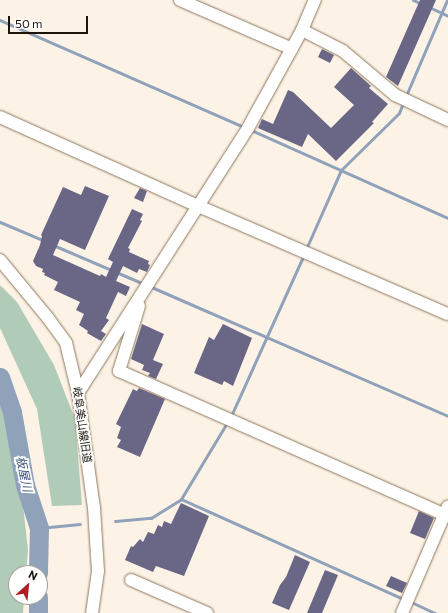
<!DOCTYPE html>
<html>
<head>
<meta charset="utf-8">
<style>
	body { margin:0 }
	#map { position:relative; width:448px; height:613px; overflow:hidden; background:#fcf3e6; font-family:Commissioner,"Noto Sans JP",sans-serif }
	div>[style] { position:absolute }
	.green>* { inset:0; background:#b0cbb8 }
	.stream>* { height:3px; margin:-1.5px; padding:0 1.5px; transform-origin:1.5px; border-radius:1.5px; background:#90a1ba }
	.river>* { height:19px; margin:-9.5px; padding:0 9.5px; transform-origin:9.5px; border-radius:9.5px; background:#90a1ba }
	.building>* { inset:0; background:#6a6786 }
	.roads { filter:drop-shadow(0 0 1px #8d775b) drop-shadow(0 0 1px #8d775b) }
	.street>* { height:12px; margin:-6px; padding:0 6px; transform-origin:6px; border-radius:6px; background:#fff }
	span { translate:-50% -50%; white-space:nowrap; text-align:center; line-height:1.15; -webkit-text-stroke:3.5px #fff; paint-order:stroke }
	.street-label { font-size:11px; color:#1c1409 }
	.water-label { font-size:12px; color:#395278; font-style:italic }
	.north { position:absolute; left:8px; top:565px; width:40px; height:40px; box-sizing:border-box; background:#fff; border:1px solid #a4a19d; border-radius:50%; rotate:27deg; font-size:11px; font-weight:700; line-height:16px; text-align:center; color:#1c1409 }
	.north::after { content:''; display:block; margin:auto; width:14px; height:18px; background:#af1e24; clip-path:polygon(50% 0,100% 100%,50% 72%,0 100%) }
	.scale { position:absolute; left:8px; top:16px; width:80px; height:18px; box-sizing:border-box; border:2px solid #1c1409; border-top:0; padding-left:5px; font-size:12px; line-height:14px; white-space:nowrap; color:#1c1409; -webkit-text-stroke:3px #fff; paint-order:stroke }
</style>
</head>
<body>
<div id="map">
	<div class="green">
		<i style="clip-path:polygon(0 285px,17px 302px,54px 365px,75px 419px,82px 505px,52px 506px,37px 409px,0 328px)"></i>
		<i style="clip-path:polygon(0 400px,5px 411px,23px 505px,28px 550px,26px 573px,16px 573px,16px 597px,24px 597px,23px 613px,0 613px)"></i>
	</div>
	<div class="stream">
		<i style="left:413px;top:0;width:10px;rotate:24deg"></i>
		<i style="left:429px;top:7px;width:21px;rotate:25deg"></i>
		<i style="left:0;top:20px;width:269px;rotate:23.7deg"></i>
		<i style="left:405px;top:98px;width:107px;rotate:-66.8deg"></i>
		<i style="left:251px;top:130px;width:216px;rotate:24.1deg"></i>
		<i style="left:0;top:222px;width:49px;rotate:22.9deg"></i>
		<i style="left:53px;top:245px;width:99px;rotate:23.2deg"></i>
		<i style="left:306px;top:249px;width:86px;rotate:-66.1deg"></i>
		<i style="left:341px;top:170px;width:81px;rotate:-44.5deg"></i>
		<i style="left:399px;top:113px;width:11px;rotate:-68deg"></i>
		<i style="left:149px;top:286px;width:326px;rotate:23.5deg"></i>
		<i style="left:231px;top:416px;width:178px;rotate:-65.7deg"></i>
		<i style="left:181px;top:499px;width:244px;rotate:24.2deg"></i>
		<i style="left:115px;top:521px;width:36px;rotate:-5deg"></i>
		<i style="left:151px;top:518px;width:36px;rotate:-32deg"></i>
		<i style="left:181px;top:499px;width:91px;rotate:-58.9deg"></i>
		<i style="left:39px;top:528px;width:41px;rotate:-5.6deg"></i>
		<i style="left:409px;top:601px;width:29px;rotate:25deg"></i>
	</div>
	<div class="river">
		<i style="left:0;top:377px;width:37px;rotate:71deg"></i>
		<i style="left:12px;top:412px;width:74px;rotate:79.9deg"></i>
		<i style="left:25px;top:485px;width:45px;rotate:72deg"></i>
		<i style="left:39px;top:528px;width:45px;rotate:91.3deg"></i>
		<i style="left:38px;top:613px;width:16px;rotate:-90deg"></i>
	</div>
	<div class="building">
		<i style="clip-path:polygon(420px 0,436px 0,398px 86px,386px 77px)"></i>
		<i style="clip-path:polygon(322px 49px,334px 55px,330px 63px,318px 57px)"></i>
		<i style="clip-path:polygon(351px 68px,371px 86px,369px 88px,388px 104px,372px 122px,374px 123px,336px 161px,308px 134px,302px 147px,258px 128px,262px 119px,273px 124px,288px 90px,293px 92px,331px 128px,354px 105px,334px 87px)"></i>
		<i style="clip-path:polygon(85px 186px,109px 196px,85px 250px,60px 239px,53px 255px,100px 276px,101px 274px,106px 277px,113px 262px,108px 259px,132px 209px,143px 214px,140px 220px,142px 221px,128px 248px,130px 249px,129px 252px,149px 261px,148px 264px,150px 265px,147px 272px,139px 269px,137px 273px,123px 266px,116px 281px,130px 287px,126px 296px,118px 292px,106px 318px,109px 320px,101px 331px,106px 334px,101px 341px,87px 333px,88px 331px,79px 325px,84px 314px,76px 310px,80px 302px,54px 290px,58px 282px,44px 275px,45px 273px,42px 272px,43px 269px,36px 266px,33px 261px,40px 245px,42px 236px,41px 235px,63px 187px,81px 195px)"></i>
		<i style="clip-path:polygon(140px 188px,147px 191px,143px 202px,134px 198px)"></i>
		<i style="clip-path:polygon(142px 324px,164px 334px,153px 360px,163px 364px,156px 379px,148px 376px,150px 373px,142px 370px,144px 365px,131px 359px)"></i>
		<i style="clip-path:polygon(223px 324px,252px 338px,233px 386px,224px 381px,222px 385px,194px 373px,209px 337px,214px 340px)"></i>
		<i style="clip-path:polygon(139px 388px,165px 399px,140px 457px,117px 447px,121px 440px,117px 438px,121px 427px,116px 424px,133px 389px,137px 391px)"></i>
		<i style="clip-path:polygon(181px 503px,209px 516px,184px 576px,156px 566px,153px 572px,125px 560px,131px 546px,133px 547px,140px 539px,143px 542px,148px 532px,154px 534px,158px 525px,162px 527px,164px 521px,171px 524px)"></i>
		<i style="clip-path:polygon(419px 511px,434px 518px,425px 539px,410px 533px)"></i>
		<i style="clip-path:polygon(295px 555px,310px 562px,289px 610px,272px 603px,280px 585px,286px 577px)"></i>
		<i style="clip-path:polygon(325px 570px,338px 575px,322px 613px,307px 613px)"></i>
		<i style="clip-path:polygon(391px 576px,407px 583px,402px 593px,386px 586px)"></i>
	</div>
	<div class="roads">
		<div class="street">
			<i style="left:180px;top:0;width:122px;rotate:23.6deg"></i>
			<i style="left:302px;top:30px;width:46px;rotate:27.1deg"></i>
			<i style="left:343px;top:51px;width:68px;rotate:40.2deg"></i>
			<i style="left:395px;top:95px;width:59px;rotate:25.3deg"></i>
			<i style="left:0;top:117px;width:217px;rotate:24.2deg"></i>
			<i style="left:198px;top:206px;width:272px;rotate:23.4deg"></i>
			<i style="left:0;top:260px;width:75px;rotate:50.4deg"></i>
			<i style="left:48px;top:318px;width:31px;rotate:54deg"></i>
			<i style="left:66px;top:343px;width:51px;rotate:76.5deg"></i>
			<i style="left:78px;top:393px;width:116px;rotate:82.1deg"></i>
			<i style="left:94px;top:508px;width:63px;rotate:86.4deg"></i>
			<i style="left:98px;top:571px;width:42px;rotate:98.1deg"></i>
			<i style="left:139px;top:306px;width:68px;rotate:107.1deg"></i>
			<i style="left:119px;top:371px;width:360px;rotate:23.8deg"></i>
			<i style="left:78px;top:393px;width:315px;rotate:-57.3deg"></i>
			<i style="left:248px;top:128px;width:112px;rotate:-61.1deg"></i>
			<i style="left:302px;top:30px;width:33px;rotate:-67deg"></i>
			<i style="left:131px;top:580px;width:83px;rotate:23.5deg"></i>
			<i style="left:402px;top:613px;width:116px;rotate:-66.7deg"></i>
		</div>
	</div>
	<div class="street-label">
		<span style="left:82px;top:425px;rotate:82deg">岐阜美山線旧道</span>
	</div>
	<div class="water-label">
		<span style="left:24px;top:474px;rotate:78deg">板屋川</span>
	</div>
	<div class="north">N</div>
	<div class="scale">50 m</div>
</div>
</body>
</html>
